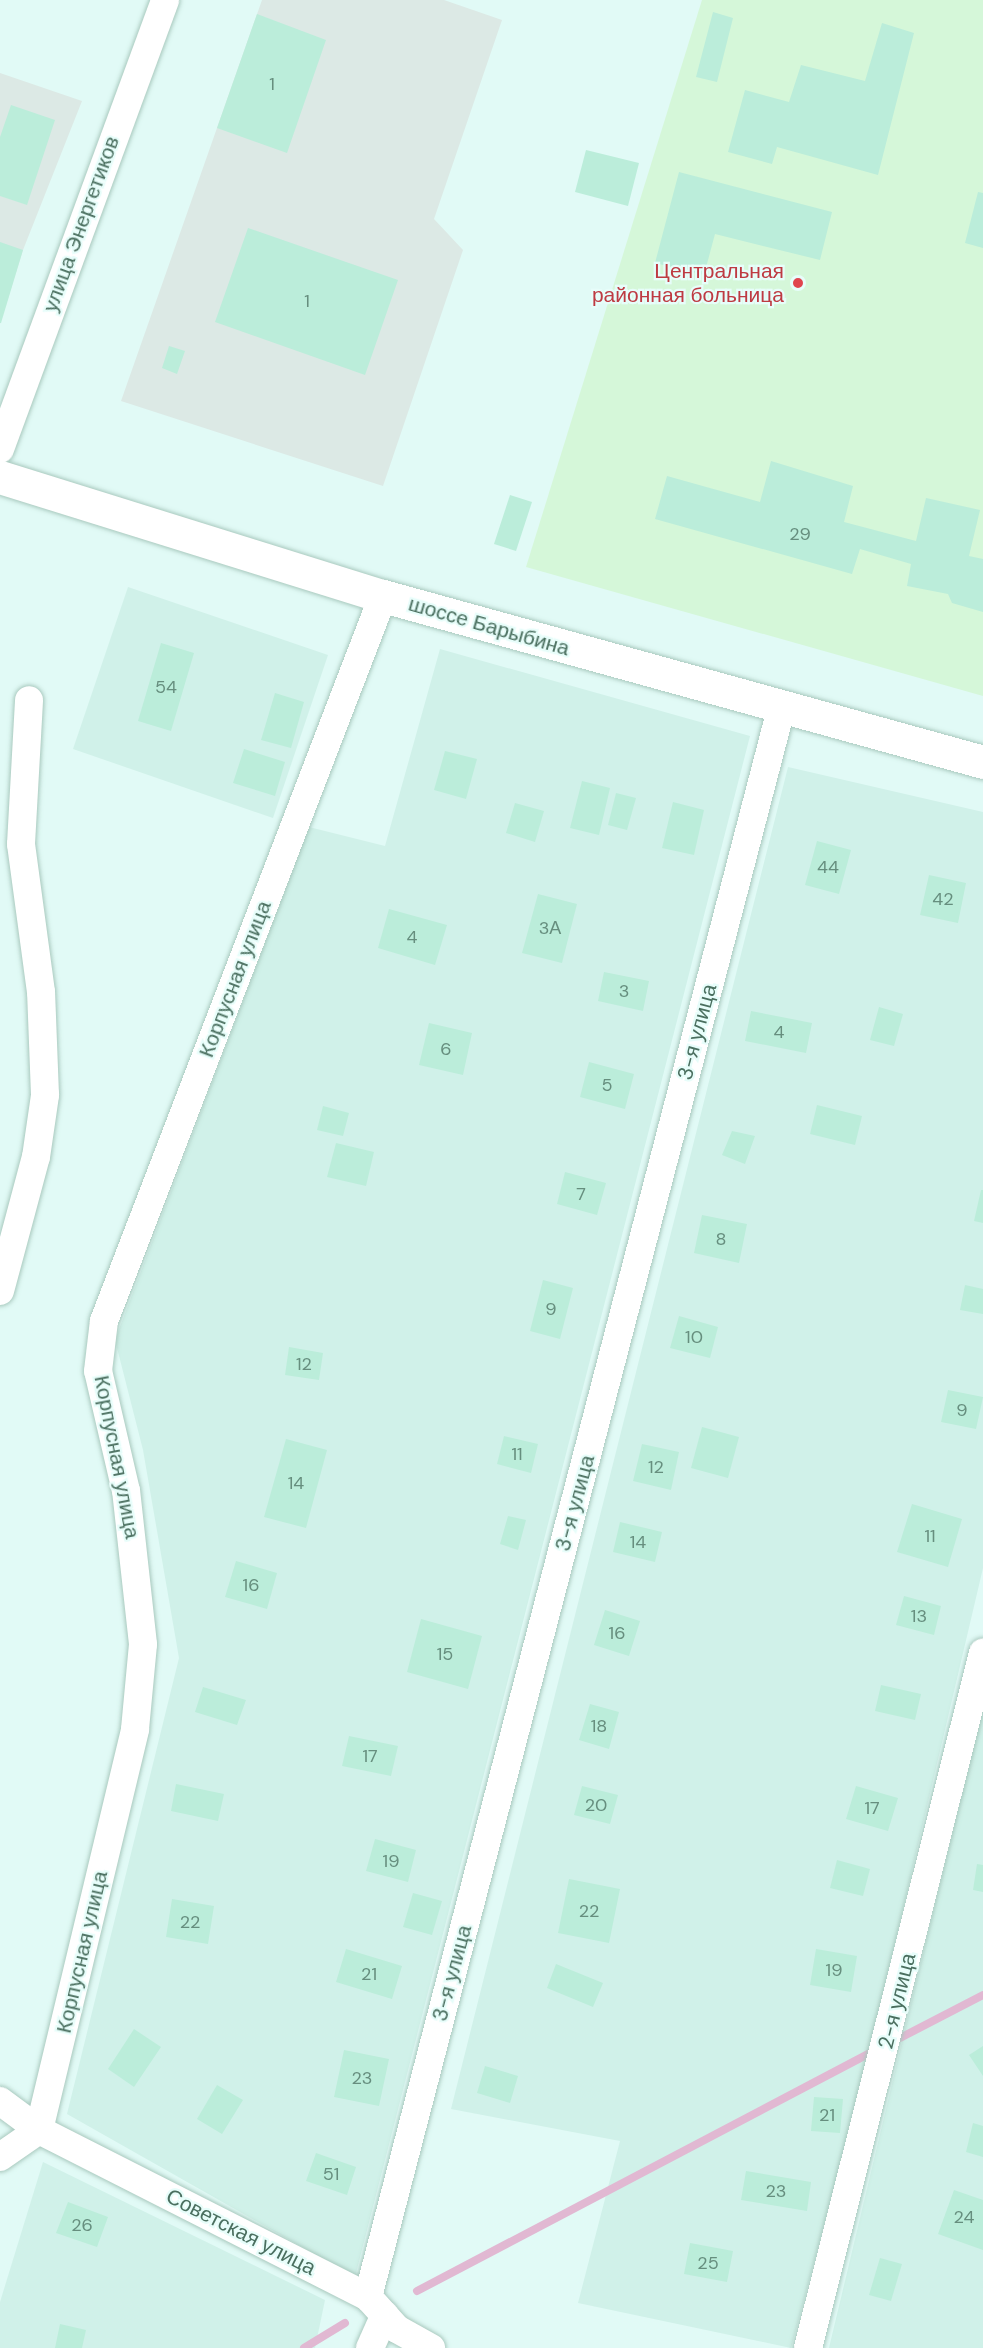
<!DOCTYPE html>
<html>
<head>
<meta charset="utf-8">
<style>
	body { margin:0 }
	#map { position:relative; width:983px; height:2348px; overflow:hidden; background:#e1faf6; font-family:"DM Sans",sans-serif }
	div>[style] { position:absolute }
	.residential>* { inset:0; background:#d0f1e9 }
	.industrial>* { inset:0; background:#dce9e5 }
	.medical>* { inset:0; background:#d5f7d9 }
	.stream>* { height:8px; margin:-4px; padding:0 4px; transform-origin:4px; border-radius:4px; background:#e1b8d2 }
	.building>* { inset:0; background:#bbedda }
	.roads { filter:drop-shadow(0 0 2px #a9c9be) drop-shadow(0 0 2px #a9c9be) }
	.street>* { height:28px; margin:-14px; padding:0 14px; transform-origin:14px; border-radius:14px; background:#fff }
	.secondary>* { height:33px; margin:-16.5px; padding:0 16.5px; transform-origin:16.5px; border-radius:16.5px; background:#fff }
	.dots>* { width:16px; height:16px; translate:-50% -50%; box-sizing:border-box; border:3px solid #e7fdfa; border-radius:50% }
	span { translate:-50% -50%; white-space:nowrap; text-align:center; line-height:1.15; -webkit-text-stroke:4.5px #e7fdfa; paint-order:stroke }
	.number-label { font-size:18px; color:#668e7e }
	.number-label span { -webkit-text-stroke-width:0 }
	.street-label { font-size:21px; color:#4a6f5f }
	.health-label { font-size:21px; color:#be3a42 }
	.right { translate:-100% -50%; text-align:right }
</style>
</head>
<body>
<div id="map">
	<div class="residential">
		<i style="clip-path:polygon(128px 587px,328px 655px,273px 818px,73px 749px)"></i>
		<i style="clip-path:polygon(440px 649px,750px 736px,355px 2277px,67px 2114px,179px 1658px,143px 1450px,115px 1340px,309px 827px,385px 846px)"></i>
		<i style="clip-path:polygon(788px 767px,983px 812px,983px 1568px,862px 2083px,791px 2348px,578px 2303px,620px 2141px,451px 2109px)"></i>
		<i style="clip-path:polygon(983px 1708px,983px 2348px,829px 2348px,912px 2000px)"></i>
		<i style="clip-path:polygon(43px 2162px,325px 2300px,315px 2348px,0 2348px,0 2302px)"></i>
	</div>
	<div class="industrial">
		<i style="clip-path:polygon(262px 0,444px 0,502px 20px,434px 219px,463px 250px,383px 486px,121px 401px)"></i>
		<i style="clip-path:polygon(0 73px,82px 101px,23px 250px,0 324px)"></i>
	</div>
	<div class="medical">
		<i style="clip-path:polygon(702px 0,983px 0,983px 696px,526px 567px)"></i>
	</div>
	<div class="stream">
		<i style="left:900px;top:2038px;width:93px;rotate:-27.4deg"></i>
		<i style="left:417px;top:2291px;width:512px;rotate:-27.72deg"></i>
		<i style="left:304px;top:2348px;width:48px;rotate:-31.4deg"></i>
	</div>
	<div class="building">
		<i style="clip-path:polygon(713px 12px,733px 18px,717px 82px,696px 77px)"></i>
		<i style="clip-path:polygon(257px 14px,326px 40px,287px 153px,217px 128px)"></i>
		<i style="clip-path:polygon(882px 23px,914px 33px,878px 175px,777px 147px,772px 164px,728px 152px,745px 90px,789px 102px,801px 65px,865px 81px)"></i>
		<i style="clip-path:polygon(11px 105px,55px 120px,27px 205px,0 196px,0 137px)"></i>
		<i style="clip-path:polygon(586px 150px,639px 163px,628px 206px,575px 192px)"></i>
		<i style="clip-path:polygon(679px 172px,832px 212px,820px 260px,715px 234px,704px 275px,655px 263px)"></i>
		<i style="clip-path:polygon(978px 192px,983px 193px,983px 248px,965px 243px)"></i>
		<i style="clip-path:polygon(248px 228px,398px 280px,365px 375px,215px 322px)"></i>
		<i style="clip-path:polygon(0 242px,23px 250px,1px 323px,0 323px)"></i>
		<i style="clip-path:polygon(169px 346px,185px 351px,177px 374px,162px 368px)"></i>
		<i style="clip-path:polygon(771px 461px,853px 486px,844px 522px,916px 541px,926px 498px,980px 510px,969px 556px,983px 559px,983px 612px,952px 603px,948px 594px,907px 586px,911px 564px,860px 549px,852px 574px,655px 519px,667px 476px,760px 502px)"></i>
		<i style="clip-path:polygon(510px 495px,532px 502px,516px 551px,494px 544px)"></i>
		<i style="clip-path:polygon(161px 643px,194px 653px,171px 731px,138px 721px)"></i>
		<i style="clip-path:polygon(275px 693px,304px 702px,291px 748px,261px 740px)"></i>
		<i style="clip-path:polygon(244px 749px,285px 762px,275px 796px,233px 783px)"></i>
		<i style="clip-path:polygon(445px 751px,477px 759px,466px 799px,434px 790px)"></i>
		<i style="clip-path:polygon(582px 781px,610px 788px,599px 835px,570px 828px)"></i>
		<i style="clip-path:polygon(616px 793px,636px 798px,627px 830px,608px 825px)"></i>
		<i style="clip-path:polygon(673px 802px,704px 810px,694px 855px,662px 848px)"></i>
		<i style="clip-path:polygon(515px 803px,544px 811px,535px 842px,506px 833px)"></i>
		<i style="clip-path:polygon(817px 841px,851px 850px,839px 894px,805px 885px)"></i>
		<i style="clip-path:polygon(929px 875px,966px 883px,958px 923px,920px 915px)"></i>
		<i style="clip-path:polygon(538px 894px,577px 904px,562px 963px,522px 953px)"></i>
		<i style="clip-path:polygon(389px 909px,447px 925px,435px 965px,378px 948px)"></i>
		<i style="clip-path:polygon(604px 972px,649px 981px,643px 1011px,598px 1001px)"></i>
		<i style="clip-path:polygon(879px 1007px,903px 1014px,894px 1046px,870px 1040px)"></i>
		<i style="clip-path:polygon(751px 1011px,812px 1023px,806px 1053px,745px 1041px)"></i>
		<i style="clip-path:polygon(429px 1023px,472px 1033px,463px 1075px,419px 1065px)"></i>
		<i style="clip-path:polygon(589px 1062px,634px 1074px,625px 1109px,580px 1097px)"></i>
		<i style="clip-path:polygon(817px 1105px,862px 1116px,855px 1145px,810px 1134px)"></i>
		<i style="clip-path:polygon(323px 1106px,349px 1113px,343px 1136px,317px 1130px)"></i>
		<i style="clip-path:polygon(732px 1131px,755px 1136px,745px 1164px,722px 1155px)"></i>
		<i style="clip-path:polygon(336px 1143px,374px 1152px,366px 1186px,327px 1177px)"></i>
		<i style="clip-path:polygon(565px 1172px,606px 1183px,597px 1215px,557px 1204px)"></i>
		<i style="clip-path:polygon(981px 1190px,983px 1190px,983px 1223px,974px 1221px)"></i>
		<i style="clip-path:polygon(702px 1215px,747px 1224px,739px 1263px,694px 1253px)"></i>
		<i style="clip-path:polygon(543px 1280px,573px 1288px,560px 1339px,530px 1331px)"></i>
		<i style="clip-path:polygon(965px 1285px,983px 1289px,983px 1314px,960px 1310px)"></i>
		<i style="clip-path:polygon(679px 1316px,718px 1327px,710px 1358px,670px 1348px)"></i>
		<i style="clip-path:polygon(289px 1347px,323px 1353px,319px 1380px,285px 1375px)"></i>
		<i style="clip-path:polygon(948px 1390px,983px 1397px,976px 1429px,941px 1422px)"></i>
		<i style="clip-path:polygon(702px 1427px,739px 1437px,728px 1478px,691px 1468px)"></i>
		<i style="clip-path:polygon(504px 1436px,538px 1444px,531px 1473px,497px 1464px)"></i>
		<i style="clip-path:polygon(286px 1439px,327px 1450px,306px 1528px,264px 1517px)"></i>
		<i style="clip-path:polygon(642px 1444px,679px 1452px,671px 1490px,633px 1481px)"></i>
		<i style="clip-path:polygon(912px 1504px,962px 1519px,948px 1567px,897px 1552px)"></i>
		<i style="clip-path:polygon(508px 1516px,526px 1520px,518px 1550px,500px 1544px)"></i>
		<i style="clip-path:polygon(620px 1522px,662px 1532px,655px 1562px,613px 1552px)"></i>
		<i style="clip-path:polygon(236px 1561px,277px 1573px,267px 1609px,225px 1597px)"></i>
		<i style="clip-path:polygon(904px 1596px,941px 1606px,934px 1635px,896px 1625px)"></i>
		<i style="clip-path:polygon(605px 1610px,640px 1621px,629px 1656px,594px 1645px)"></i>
		<i style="clip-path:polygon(421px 1619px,482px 1636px,468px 1689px,407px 1672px)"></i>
		<i style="clip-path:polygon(881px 1685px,921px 1694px,915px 1720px,875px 1711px)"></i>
		<i style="clip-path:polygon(203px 1687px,246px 1700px,237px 1725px,195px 1712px)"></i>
		<i style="clip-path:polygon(590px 1704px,619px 1712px,609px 1749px,579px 1740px)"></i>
		<i style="clip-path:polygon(349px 1736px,398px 1746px,391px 1776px,342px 1766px)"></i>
		<i style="clip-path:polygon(176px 1784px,224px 1794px,218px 1821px,171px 1811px)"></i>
		<i style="clip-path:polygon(582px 1786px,618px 1795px,610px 1824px,574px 1815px)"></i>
		<i style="clip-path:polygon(856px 1786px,898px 1798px,888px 1831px,846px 1819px)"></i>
		<i style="clip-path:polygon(375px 1839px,416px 1850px,408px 1882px,366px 1871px)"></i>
		<i style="clip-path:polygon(837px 1860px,870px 1869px,863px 1896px,830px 1888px)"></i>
		<i style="clip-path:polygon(977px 1864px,983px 1865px,983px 1892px,973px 1890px)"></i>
		<i style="clip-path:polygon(569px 1879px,620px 1889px,609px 1943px,558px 1933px)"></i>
		<i style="clip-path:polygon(413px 1893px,442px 1901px,432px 1935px,403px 1927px)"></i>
		<i style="clip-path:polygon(172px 1899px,214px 1906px,208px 1944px,166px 1937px)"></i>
		<i style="clip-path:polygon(346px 1949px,402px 1966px,392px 1999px,336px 1982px)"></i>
		<i style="clip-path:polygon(816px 1949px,857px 1956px,851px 1992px,810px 1985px)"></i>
		<i style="clip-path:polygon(556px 1964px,603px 1983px,593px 2007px,547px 1988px)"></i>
		<i style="clip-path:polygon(134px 2029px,161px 2047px,134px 2087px,108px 2069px)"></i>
		<i style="clip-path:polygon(983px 2046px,983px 2076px,969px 2055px)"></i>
		<i style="clip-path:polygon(344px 2050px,389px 2059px,379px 2106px,334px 2097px)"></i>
		<i style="clip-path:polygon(485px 2066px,518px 2076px,510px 2103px,477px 2093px)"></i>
		<i style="clip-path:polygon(217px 2085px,243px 2100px,222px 2134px,197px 2119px)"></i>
		<i style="clip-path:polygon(814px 2097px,843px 2099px,840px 2133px,811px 2131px)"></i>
		<i style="clip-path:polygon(973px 2123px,983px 2126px,983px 2157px,966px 2152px)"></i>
		<i style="clip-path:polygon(316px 2153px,356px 2167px,347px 2195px,306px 2181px)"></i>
		<i style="clip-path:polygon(746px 2171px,811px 2182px,807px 2211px,741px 2200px)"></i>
		<i style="clip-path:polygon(954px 2190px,983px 2200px,983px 2250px,938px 2234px)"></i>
		<i style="clip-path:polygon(68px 2202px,108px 2217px,97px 2247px,56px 2233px)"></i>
		<i style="clip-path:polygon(690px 2243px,733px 2251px,727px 2282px,684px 2274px)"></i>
		<i style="clip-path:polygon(880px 2258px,902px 2264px,891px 2301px,869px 2295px)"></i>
		<i style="clip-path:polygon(60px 2324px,86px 2330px,82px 2348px,55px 2348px)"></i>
	</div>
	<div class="roads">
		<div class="street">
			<i style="left:0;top:449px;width:478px;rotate:-69.8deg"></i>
			<i style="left:0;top:1291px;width:139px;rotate:-75deg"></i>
			<i style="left:36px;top:1157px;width:63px;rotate:-81.7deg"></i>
			<i style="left:45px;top:1095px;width:103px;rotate:-92.2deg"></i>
			<i style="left:41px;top:992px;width:149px;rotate:-97.7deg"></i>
			<i style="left:21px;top:844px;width:144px;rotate:-86.8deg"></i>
			<i style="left:0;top:2101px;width:49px;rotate:36.6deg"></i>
			<i style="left:39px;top:2130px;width:369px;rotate:26.9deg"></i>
			<i style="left:368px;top:2297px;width:43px;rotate:47.8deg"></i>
			<i style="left:397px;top:2329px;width:39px;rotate:29deg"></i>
			<i style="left:0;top:2157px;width:47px;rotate:-34.7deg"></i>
			<i style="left:39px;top:2130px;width:412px;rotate:-76.5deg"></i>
			<i style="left:135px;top:1729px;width:85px;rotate:-84.6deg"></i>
			<i style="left:143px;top:1644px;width:154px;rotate:-96.3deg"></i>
			<i style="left:126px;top:1491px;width:123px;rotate:-103.1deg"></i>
			<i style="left:98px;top:1371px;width:50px;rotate:-83.2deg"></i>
			<i style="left:104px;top:1321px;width:777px;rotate:-68.95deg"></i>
			<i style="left:368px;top:2297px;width:1641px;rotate:-75.42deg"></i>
			<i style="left:370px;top:2348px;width:36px;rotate:-66deg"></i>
			<i style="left:808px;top:2348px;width:717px;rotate:-75.87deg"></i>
		</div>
		<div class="secondary">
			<i style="left:0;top:477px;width:401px;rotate:17.3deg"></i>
			<i style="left:383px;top:596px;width:623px;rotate:15.46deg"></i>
		</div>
	</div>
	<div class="dots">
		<i style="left:798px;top:283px;background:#e0444e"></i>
	</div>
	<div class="number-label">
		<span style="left:272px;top:84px">1</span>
		<span style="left:307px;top:301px">1</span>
		<span style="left:800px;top:534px">29</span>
		<span style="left:166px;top:687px">54</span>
		<span style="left:828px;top:867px">44</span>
		<span style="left:943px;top:899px">42</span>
		<span style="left:550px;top:928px">3А</span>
		<span style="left:412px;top:937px">4</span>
		<span style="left:624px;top:991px">3</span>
		<span style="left:779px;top:1032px">4</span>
		<span style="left:446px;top:1049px">6</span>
		<span style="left:607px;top:1085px">5</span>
		<span style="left:581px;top:1194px">7</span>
		<span style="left:721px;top:1239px">8</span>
		<span style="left:551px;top:1309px">9</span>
		<span style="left:694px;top:1337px">10</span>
		<span style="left:304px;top:1364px">12</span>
		<span style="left:962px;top:1410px">9</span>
		<span style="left:517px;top:1454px">11</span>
		<span style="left:656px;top:1467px">12</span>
		<span style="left:296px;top:1483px">14</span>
		<span style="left:930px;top:1536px">11</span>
		<span style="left:638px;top:1542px">14</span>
		<span style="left:251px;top:1585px">16</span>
		<span style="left:919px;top:1616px">13</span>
		<span style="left:617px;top:1633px">16</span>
		<span style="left:445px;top:1654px">15</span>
		<span style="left:599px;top:1726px">18</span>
		<span style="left:370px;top:1756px">17</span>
		<span style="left:596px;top:1805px">20</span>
		<span style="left:872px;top:1808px">17</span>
		<span style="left:391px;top:1861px">19</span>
		<span style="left:589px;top:1911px">22</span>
		<span style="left:190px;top:1922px">22</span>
		<span style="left:834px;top:1970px">19</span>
		<span style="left:369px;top:1974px">21</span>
		<span style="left:362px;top:2078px">23</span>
		<span style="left:827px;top:2115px">21</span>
		<span style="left:331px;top:2174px">51</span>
		<span style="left:776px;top:2191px">23</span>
		<span style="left:964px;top:2217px">24</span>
		<span style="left:82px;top:2225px">26</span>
		<span style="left:708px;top:2263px">25</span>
	</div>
	<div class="street-label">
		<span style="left:81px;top:224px;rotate:-70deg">улица Энергетиков</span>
		<span style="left:489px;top:626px;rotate:16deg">шоссе Барыбина</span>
		<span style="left:235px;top:979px;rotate:-69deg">Корпусная улица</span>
		<span style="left:697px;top:1032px;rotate:-75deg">3-я улица</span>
		<span style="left:117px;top:1457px;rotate:79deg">Корпусная улица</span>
		<span style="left:575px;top:1503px;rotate:-75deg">3-я улица</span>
		<span style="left:82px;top:1952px;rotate:-77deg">Корпусная улица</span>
		<span style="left:452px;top:1973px;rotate:-75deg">3-я улица</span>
		<span style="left:897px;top:2001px;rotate:-76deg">2-я улица</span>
		<span style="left:241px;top:2232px;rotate:27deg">Советская улица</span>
	</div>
	<div class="health-label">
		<span class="right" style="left:784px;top:283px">Центральная<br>районная больница</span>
	</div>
</div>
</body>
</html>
